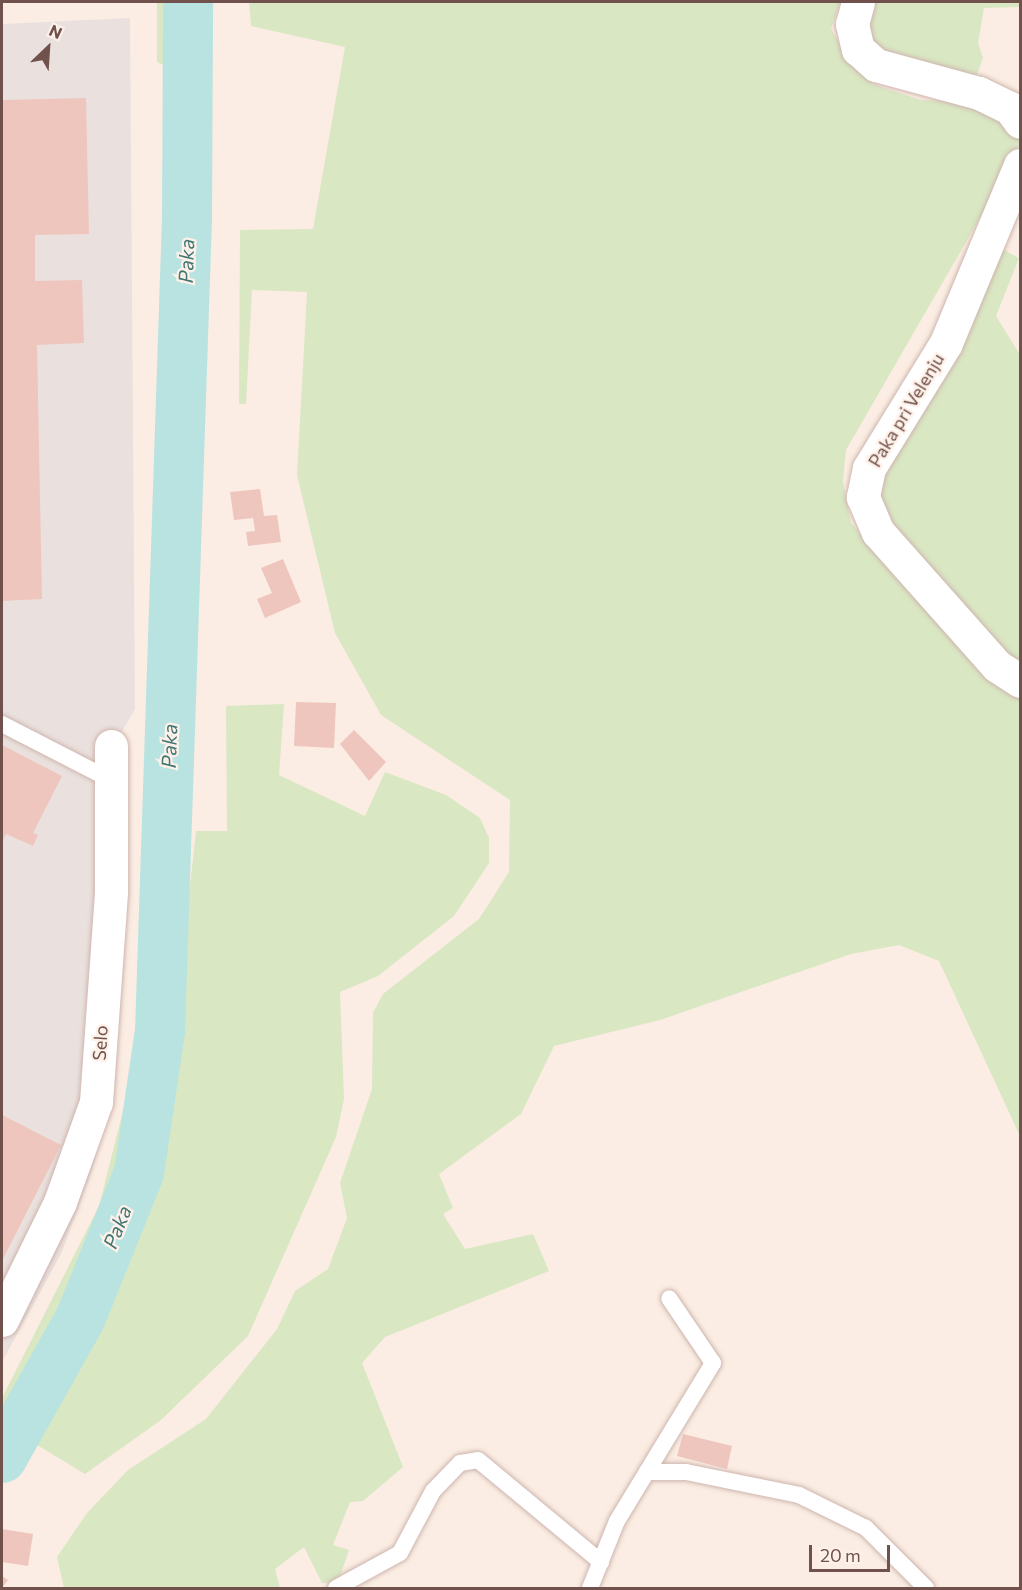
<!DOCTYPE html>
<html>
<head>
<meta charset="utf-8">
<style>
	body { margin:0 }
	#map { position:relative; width:1022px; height:1590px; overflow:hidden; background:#fbede3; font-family:Commissioner,sans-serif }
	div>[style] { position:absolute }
	.industrial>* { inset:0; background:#eae1de }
	.green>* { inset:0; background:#d9e7c3 }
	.river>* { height:50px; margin:-25px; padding:0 25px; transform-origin:25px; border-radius:25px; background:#b9e3e0 }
	.building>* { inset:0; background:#efc6bd }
	.roads { filter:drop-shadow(0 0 2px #ceb5ae) drop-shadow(0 0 2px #ceb5ae) }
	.service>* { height:16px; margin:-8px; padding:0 8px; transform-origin:8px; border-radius:8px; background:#fff }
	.minor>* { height:33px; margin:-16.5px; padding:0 16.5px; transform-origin:16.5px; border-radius:16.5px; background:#fff }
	span { translate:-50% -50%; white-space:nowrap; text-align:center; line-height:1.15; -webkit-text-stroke:4.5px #fef1e9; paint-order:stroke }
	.street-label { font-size:18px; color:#71514b }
	.water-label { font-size:20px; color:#407674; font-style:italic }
	.frame { position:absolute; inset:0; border:3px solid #71514b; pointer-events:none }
	.north { position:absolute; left:18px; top:18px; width:60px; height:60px; -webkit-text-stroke:4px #fef1e9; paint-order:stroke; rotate:25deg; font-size:16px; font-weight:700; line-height:24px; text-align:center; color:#71514b }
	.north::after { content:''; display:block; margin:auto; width:21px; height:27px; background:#71514b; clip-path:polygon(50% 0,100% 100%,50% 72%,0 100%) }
	.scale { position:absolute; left:809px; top:1545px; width:81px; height:27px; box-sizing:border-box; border:3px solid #71514b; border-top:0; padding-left:8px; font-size:18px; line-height:21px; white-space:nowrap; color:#71514b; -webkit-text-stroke:4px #fef1e9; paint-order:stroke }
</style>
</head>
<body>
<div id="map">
	<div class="industrial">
		<i style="clip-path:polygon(130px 18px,135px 709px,120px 735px,94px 743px,118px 891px,114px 1082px,93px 1168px,61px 1254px,2px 1362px,2px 24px)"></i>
	</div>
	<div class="green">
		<i style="clip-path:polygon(157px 2px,172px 2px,172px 69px,157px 62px)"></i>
		<i style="clip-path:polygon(249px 2px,840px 2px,831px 29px,851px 63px,873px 84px,920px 100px,977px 102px,1020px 131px,1018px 152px,846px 450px,843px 482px,851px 523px,962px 649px,1020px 692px,1020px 1136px,939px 961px,899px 945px,851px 954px,660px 1020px,554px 1046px,521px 1114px,439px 1174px,453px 1208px,443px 1214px,465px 1249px,533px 1234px,549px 1271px,385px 1337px,362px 1363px,403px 1467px,363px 1501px,350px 1502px,333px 1545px,349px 1550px,338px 1582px,322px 1583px,304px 1547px,275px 1569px,280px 1588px,64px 1588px,57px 1557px,87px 1513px,128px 1470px,206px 1419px,277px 1329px,295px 1291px,328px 1269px,347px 1218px,340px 1183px,372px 1089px,373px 1013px,383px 994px,479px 919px,509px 872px,510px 800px,381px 715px,335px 633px,297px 475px,307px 292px,252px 290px,246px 404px,239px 404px,240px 230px,313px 229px,345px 47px,251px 26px)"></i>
		<i style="clip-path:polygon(873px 2px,1020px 2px,1020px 7px,984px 8px,978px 43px,983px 58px,975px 80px,878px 52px,867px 34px)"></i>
		<i style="clip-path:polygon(993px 244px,1019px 258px,996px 316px,1020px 355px,1020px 673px,886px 528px,874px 493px)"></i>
		<i style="clip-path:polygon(284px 704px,279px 775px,365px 816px,385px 772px,446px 795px,480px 818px,489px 838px,489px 863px,454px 916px,378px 976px,340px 992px,344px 1099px,336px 1137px,248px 1336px,161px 1420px,85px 1474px,24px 1437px,145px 1215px,160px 1158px,196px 831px,227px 831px,226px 706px)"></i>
		<i style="clip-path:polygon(124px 1107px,142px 1111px,129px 1172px,61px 1326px,2px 1434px,2px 1398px,99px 1206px)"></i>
	</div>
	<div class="river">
		<i style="left:2px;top:1458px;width:162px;rotate:-60.7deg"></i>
		<i style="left:81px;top:1317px;width:155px;rotate:-68.1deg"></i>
		<i style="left:139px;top:1173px;width:144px;rotate:-81.6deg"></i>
		<i style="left:160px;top:1031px;width:812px;rotate:-88.1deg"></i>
		<i style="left:187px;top:219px;width:217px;rotate:-89.7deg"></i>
	</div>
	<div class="building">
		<i style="clip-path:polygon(86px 98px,89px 234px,35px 235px,35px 281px,82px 280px,84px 343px,37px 345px,42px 599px,2px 601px,2px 100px)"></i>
		<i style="clip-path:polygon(260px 489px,264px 516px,277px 515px,281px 542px,248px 546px,246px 532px,255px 531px,253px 518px,234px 520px,230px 492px)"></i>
		<i style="clip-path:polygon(283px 559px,301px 602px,265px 618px,257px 599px,272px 593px,261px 568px)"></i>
		<i style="clip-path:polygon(296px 702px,336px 703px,334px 748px,294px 746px)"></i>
		<i style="clip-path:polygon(354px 730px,386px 762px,369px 781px,340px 744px)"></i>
		<i style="clip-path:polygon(2px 745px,62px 776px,33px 833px,38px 835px,33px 846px,6px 834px,2px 842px)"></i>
		<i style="clip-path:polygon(2px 1115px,61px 1145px,2px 1261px)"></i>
		<i style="clip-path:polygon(683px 1434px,732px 1446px,727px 1469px,677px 1456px)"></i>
		<i style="clip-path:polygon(2px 1529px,33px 1534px,28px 1566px,2px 1562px)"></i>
		<i style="clip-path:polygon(2px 1576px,8px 1580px,2px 1588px)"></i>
	</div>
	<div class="roads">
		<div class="service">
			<i style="left:2px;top:724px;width:123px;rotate:27.2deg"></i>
			<i style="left:647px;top:1472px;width:39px"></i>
			<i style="left:686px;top:1472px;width:115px;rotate:11.5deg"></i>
			<i style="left:799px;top:1495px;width:75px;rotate:26.2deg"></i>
			<i style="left:866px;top:1528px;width:85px;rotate:45deg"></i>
			<i style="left:336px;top:1588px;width:73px;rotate:-28.7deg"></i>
			<i style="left:400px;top:1553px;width:70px;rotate:-62deg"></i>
			<i style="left:433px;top:1491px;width:39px;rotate:-46deg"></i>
			<i style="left:460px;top:1463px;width:18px;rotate:-9deg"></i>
			<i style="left:478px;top:1460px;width:160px;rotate:39.7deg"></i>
			<i style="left:590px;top:1588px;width:72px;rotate:-68.1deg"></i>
			<i style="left:617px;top:1521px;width:185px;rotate:-58.7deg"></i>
			<i style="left:713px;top:1363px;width:78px;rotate:-124.1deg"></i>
		</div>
		<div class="minor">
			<i style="left:858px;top:2px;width:23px;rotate:105deg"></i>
			<i style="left:852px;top:24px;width:26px;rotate:77deg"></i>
			<i style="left:858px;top:49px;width:24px;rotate:42deg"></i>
			<i style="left:876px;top:65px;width:107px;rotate:15.2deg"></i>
			<i style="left:979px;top:93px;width:34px;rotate:26deg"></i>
			<i style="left:1010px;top:108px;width:17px;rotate:54deg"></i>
			<i style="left:1020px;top:165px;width:193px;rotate:112.6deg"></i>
			<i style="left:946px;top:343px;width:147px;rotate:121.6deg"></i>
			<i style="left:869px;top:468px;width:30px;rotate:102deg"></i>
			<i style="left:863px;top:497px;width:38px;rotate:67deg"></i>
			<i style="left:878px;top:532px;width:179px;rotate:48.4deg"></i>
			<i style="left:997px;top:666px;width:27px;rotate:33deg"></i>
			<i style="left:2px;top:1320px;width:131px;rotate:-63.8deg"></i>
			<i style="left:60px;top:1202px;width:106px;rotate:-70.2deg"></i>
			<i style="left:96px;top:1102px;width:211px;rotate:-85.9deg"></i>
			<i style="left:111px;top:892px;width:146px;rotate:-90deg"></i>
		</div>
	</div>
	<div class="street-label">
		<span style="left:906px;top:410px;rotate:-59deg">Paka pri Velenju</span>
		<span style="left:100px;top:1043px;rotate:-86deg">Selo</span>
	</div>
	<div class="water-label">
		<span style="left:186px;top:261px;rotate:-88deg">Paka</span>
		<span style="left:169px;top:746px;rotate:-88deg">Paka</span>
		<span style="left:117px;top:1227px;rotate:-68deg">Paka</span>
	</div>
	<div class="frame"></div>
	<div class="north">N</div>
	<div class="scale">20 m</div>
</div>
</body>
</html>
